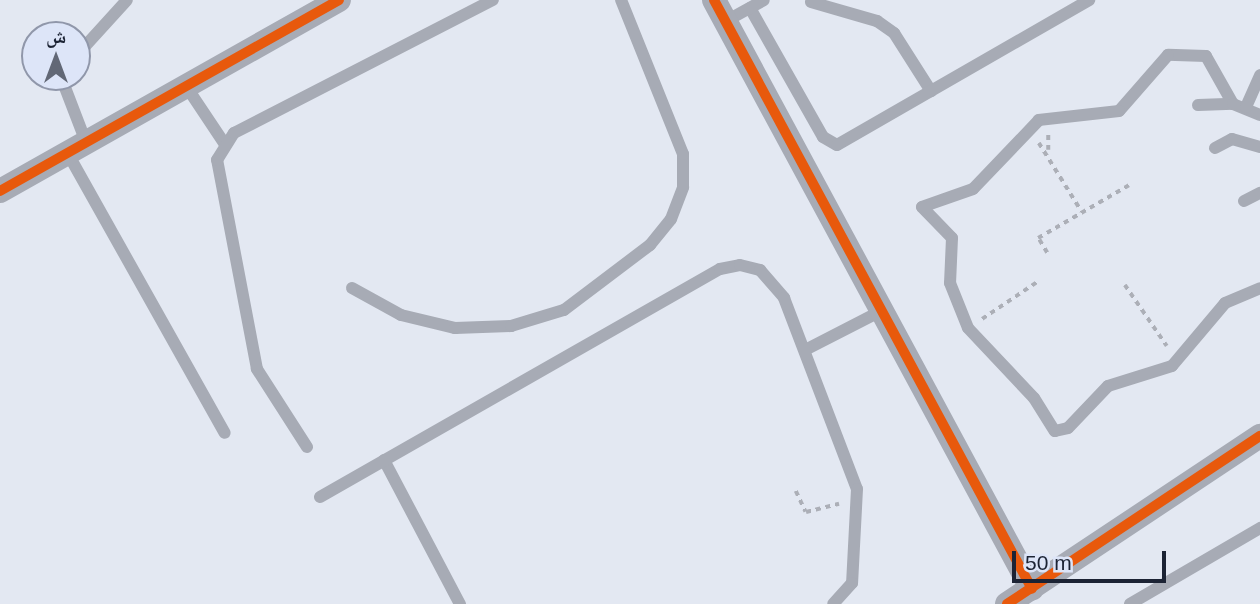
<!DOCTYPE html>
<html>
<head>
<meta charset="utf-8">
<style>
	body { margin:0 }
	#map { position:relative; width:1260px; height:604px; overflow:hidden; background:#e3e8f2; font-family:Arial,"Noto Naskh Arabic",sans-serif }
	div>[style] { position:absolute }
	.path>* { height:3.5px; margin-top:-1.75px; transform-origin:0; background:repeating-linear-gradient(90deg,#acafb7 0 5px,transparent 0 10px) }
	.service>* { height:12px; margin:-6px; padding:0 6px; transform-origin:6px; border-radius:6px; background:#a7abb5 }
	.minor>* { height:24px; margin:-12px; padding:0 12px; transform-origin:12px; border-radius:12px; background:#a7abb5 }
	.cycleway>* { height:10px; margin:-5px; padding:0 5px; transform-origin:5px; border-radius:5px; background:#e8590c }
	span { translate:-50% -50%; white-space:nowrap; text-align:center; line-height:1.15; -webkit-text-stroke:7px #dde5f8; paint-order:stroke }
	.north { position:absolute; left:21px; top:21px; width:70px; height:70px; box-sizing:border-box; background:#dde5f8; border:2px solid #9097aa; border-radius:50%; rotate:0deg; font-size:19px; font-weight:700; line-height:28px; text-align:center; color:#1c2334 }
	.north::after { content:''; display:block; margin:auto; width:24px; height:32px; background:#626876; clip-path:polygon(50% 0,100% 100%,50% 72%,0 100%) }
	.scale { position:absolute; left:1012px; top:551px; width:154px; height:32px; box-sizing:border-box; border:4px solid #1c2334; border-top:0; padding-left:9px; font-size:21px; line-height:24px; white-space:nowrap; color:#1c2334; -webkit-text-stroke:5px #dde5f8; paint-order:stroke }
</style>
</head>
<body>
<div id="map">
	<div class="path">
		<i style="left:1039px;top:143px;width:81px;rotate:58.1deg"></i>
		<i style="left:1048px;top:150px;width:16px;rotate:-90deg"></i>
		<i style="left:1047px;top:253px;width:17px;rotate:-121deg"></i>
		<i style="left:1038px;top:238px;width:105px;rotate:-30.2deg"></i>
		<i style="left:1125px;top:285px;width:74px;rotate:55.5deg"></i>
		<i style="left:982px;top:319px;width:66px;rotate:-33.9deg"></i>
		<i style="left:796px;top:491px;width:23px;rotate:65deg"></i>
		<i style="left:806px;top:512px;width:34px;rotate:-14deg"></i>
	</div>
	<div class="service">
		<i style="left:811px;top:2px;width:69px;rotate:16.1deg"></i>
		<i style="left:877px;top:21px;width:21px;rotate:35deg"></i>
		<i style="left:894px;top:33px;width:69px;rotate:57.5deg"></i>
		<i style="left:750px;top:8px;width:148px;rotate:60.5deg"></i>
		<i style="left:823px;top:137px;width:16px;rotate:30deg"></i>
		<i style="left:837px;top:145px;width:291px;rotate:-29.9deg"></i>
		<i style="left:726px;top:21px;width:43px;rotate:-28.9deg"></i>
		<i style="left:77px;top:55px;width:74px;rotate:-47.7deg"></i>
		<i style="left:61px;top:77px;width:70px;rotate:69deg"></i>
		<i style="left:186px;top:86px;width:69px;rotate:56.3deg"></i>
		<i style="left:1233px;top:104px;width:55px;rotate:-119.4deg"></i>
		<i style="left:1206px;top:56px;width:38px;rotate:-178deg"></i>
		<i style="left:1168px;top:55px;width:74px;rotate:131.2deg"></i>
		<i style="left:1119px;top:111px;width:81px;rotate:173.6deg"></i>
		<i style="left:1039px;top:120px;width:95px;rotate:133.7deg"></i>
		<i style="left:973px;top:189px;width:54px;rotate:160.6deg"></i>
		<i style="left:922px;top:207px;width:43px;rotate:45.9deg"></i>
		<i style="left:952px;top:238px;width:45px;rotate:92.5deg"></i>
		<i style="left:950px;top:283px;width:48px;rotate:68.2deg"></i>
		<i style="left:968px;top:328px;width:96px;rotate:46.7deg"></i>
		<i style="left:1034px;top:398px;width:39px;rotate:58deg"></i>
		<i style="left:1055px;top:431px;width:13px;rotate:-13deg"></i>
		<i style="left:1068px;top:428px;width:58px;rotate:-46.4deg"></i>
		<i style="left:1108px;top:386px;width:67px;rotate:-17.4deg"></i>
		<i style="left:1172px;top:366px;width:82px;rotate:-49.9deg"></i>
		<i style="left:1225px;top:303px;width:38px;rotate:-23deg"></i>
		<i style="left:1198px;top:105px;width:35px;rotate:-2deg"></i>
		<i style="left:1233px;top:104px;width:29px;rotate:22deg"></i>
		<i style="left:1246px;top:107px;width:35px;rotate:-66deg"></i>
		<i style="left:1215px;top:148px;width:19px;rotate:-28deg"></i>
		<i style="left:1232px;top:139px;width:29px;rotate:16deg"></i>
		<i style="left:67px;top:152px;width:322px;rotate:60.7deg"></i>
		<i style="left:1244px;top:201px;width:18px;rotate:-27deg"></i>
		<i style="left:352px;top:288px;width:56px;rotate:28.9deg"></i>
		<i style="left:401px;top:315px;width:56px;rotate:13.5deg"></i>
		<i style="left:455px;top:328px;width:56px;rotate:-2deg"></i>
		<i style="left:511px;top:326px;width:55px;rotate:-16.8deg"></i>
		<i style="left:564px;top:310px;width:108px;rotate:-37.1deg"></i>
		<i style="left:650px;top:245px;width:33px;rotate:-51deg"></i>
		<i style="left:671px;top:219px;width:34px;rotate:-69deg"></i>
		<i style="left:683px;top:187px;width:33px;rotate:-90deg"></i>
		<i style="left:683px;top:154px;width:166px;rotate:-111.9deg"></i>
		<i style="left:807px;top:349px;width:83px;rotate:-27.2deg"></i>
		<i style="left:307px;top:447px;width:93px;rotate:-122.7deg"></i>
		<i style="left:257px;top:369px;width:213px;rotate:-100.8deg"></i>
		<i style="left:217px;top:160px;width:32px;rotate:-58deg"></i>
		<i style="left:234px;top:133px;width:291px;rotate:-27.2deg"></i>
		<i style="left:384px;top:460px;width:163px;rotate:62.2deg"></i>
		<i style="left:320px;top:497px;width:460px;rotate:-29.7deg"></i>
		<i style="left:720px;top:269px;width:20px;rotate:-11deg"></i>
		<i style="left:740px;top:265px;width:21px;rotate:14deg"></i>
		<i style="left:760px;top:270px;width:37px;rotate:49deg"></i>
		<i style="left:784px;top:298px;width:204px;rotate:69.1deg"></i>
		<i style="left:857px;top:489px;width:94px;rotate:93deg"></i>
		<i style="left:852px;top:583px;width:28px;rotate:132deg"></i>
		<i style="left:1130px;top:604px;width:151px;rotate:-30.3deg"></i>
	</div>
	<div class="minor">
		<i style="left:714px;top:0;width:669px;rotate:61.64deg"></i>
		<i style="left:0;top:191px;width:389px;rotate:-29.4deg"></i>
		<i style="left:1007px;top:604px;width:304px;rotate:-33.6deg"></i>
	</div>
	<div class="cycleway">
		<i style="left:714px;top:0;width:669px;rotate:61.64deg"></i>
		<i style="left:0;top:191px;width:389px;rotate:-29.4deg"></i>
		<i style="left:1007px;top:604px;width:304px;rotate:-33.6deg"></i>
	</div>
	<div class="north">ش</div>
	<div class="scale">50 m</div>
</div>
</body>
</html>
